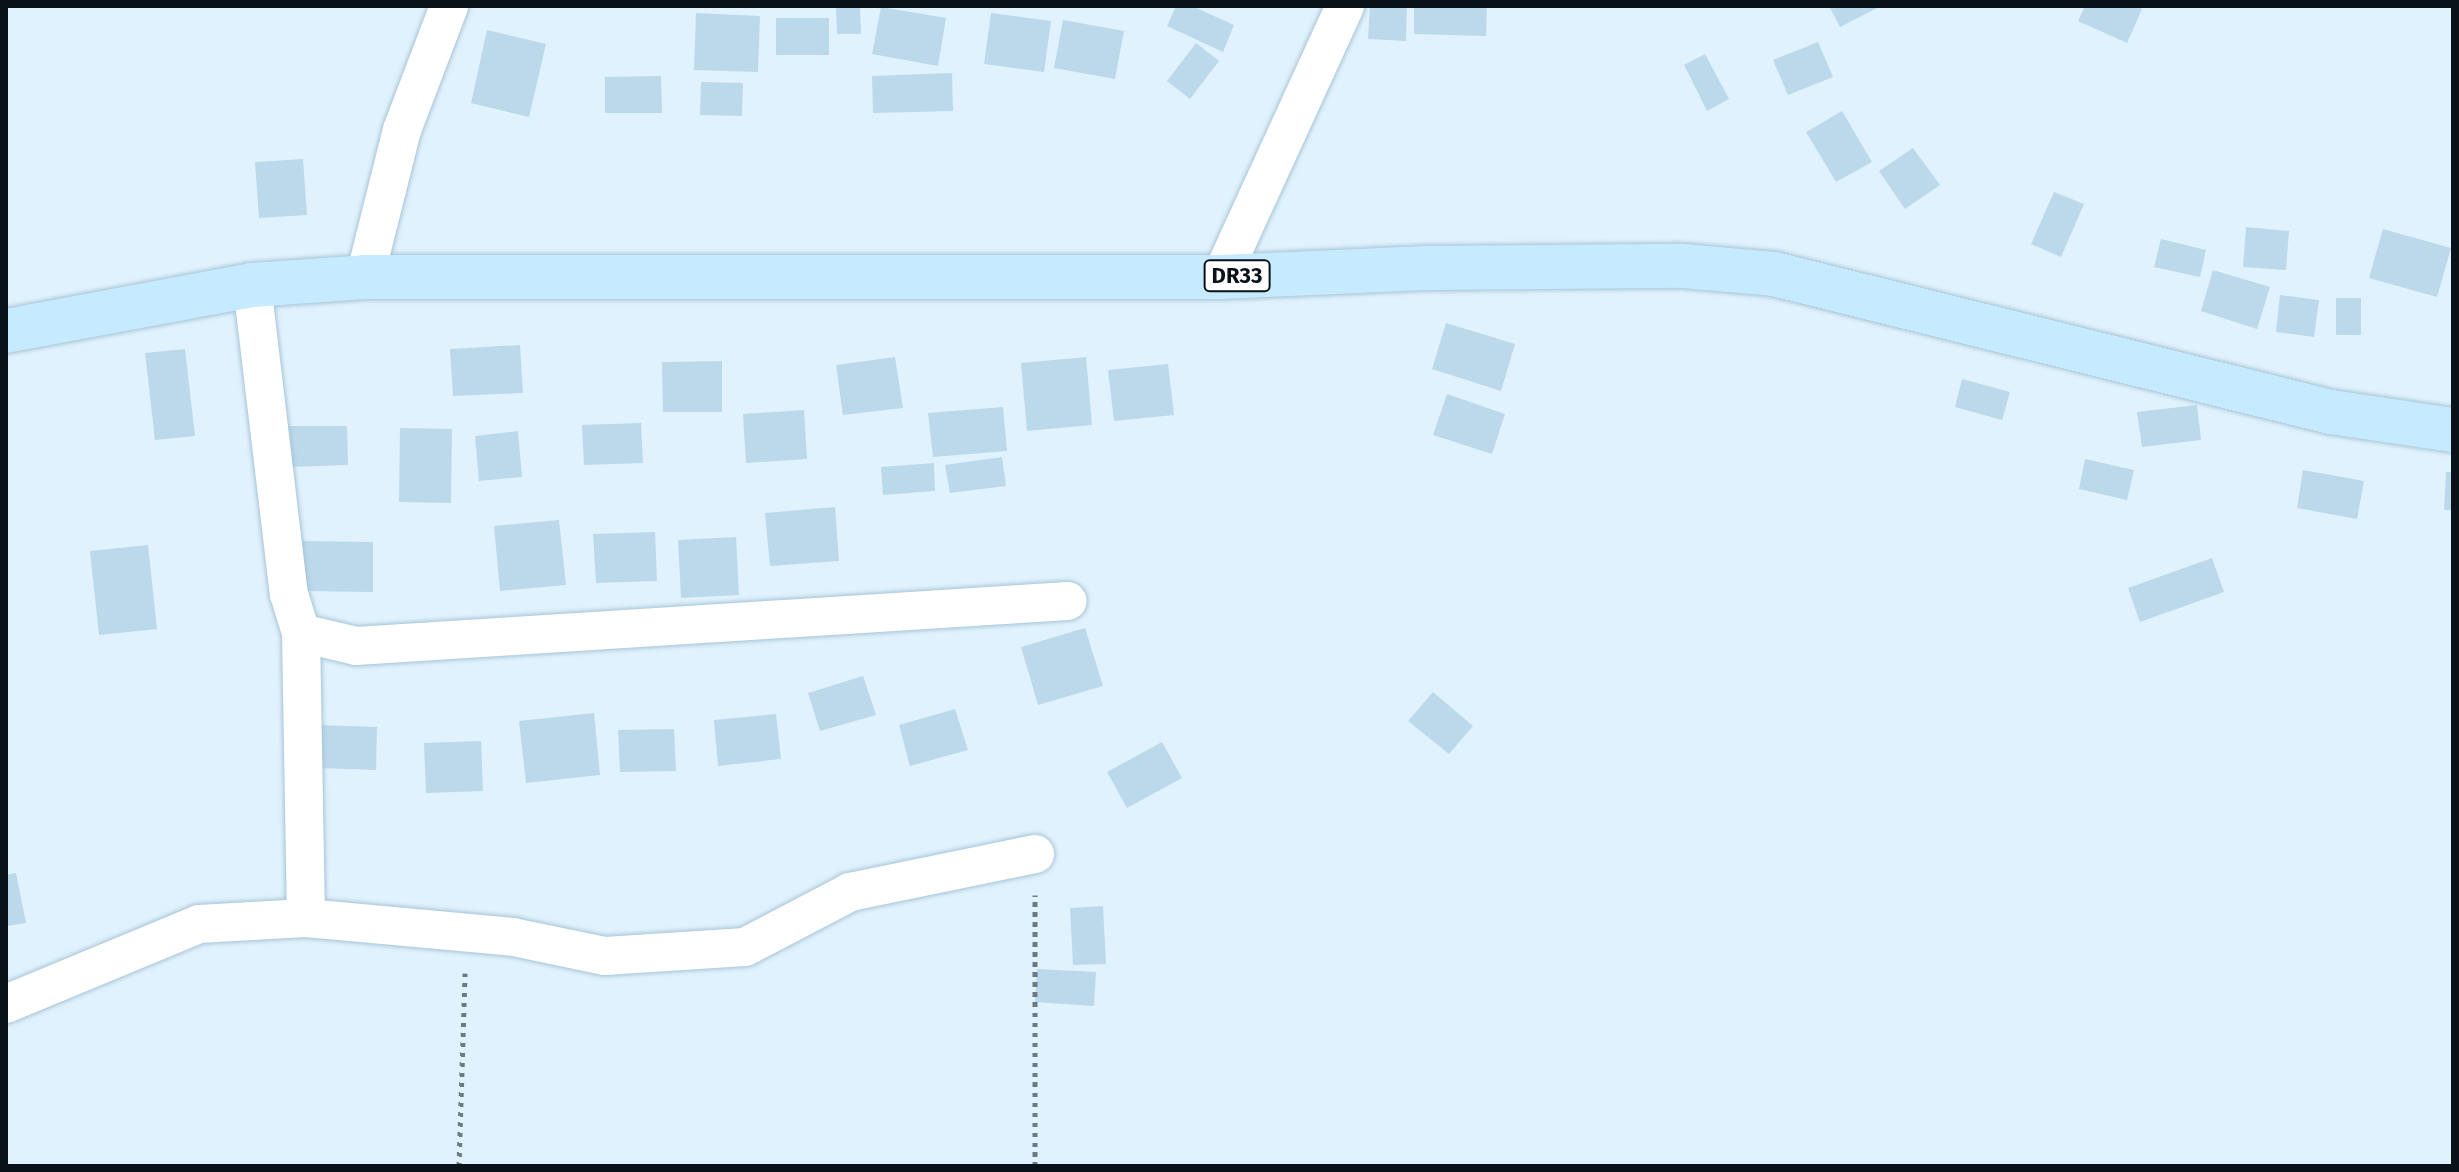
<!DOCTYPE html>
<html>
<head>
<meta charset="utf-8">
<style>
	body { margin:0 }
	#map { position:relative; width:2459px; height:1172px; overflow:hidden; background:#e0f2fd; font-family:"Fira Sans",sans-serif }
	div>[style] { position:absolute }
	.building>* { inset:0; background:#bbd9ea }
	.path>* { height:5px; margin-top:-2.5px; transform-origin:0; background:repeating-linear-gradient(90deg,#6c7a82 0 4px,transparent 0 10px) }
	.roads { filter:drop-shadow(0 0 2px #a7c4d6) drop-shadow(0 0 2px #a7c4d6) }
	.street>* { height:38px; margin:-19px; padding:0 19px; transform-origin:19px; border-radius:19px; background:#fff }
	.primary>* { height:44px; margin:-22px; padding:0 22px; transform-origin:22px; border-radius:22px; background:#c6eaff }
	span { translate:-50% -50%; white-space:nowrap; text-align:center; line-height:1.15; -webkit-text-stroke:6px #fff; paint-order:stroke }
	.shield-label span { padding:2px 6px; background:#fff; border:2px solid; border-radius:6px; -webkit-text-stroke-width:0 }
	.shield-label { font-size:22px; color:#081218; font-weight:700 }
	.frame { position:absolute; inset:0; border:8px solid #081218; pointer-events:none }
</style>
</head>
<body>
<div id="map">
	<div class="building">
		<i style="clip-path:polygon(836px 6px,860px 6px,861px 34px,837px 34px)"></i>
		<i style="clip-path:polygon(1176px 6px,1192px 6px,1234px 25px,1223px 52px,1167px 26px)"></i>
		<i style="clip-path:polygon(1370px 6px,1407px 6px,1406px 41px,1368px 39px)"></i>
		<i style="clip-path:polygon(1414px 6px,1487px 6px,1486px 36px,1414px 34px)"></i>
		<i style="clip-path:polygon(1829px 6px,1881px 6px,1840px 27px)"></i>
		<i style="clip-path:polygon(2085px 6px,2134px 6px,2142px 9px,2127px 43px,2078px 21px)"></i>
		<i style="clip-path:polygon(881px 7px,946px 18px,938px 66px,872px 54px)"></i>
		<i style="clip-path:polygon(696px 13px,760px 16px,758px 72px,694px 70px)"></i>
		<i style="clip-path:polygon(991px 13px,1051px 21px,1044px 72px,984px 64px)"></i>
		<i style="clip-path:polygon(776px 18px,829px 18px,829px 55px,776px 55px)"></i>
		<i style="clip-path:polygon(1063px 20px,1124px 31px,1115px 79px,1054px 68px)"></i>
		<i style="clip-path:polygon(487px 30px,546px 44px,529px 117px,471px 103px)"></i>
		<i style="clip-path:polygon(1818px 42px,1833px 77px,1788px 95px,1773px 60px)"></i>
		<i style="clip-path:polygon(1196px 43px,1219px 61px,1190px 99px,1167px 81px)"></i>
		<i style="clip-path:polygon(1705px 54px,1729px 99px,1707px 111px,1684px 65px)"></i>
		<i style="clip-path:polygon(952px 73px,953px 111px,873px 113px,872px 76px)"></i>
		<i style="clip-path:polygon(661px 76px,662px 113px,605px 113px,605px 77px)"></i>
		<i style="clip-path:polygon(701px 82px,743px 83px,742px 116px,700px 115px)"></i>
		<i style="clip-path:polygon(1842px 111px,1872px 162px,1836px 182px,1806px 132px)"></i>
		<i style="clip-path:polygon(1913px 148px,1940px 185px,1905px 209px,1879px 171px)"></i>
		<i style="clip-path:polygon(303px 159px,307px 215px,259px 218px,255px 162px)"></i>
		<i style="clip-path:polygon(2054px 192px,2084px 204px,2061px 257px,2031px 244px)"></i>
		<i style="clip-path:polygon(2246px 227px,2289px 231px,2286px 270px,2243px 267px)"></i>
		<i style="clip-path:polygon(2383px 229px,2451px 248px,2437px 297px,2369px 278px)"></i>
		<i style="clip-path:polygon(2161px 239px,2206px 250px,2200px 277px,2154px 267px)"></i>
		<i style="clip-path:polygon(2213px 270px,2270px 287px,2257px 329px,2201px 311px)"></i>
		<i style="clip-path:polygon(2280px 295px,2319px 300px,2314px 337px,2276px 332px)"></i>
		<i style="clip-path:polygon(2336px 298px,2361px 298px,2361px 335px,2336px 335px)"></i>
		<i style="clip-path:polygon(1446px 323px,1515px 344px,1501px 391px,1432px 369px)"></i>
		<i style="clip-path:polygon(520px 345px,523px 393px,453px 396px,450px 349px)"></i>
		<i style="clip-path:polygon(185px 349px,195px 436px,155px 440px,145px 353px)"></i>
		<i style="clip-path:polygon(895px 357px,903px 408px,843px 415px,836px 365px)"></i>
		<i style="clip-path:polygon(1086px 357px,1092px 425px,1027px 431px,1021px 363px)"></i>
		<i style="clip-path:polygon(722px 361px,722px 412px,663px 412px,662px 362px)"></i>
		<i style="clip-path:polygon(1168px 364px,1174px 415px,1114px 421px,1108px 370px)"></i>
		<i style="clip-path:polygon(1962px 379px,2010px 392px,2002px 420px,1955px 407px)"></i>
		<i style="clip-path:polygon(1447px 394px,1505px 414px,1492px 454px,1433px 435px)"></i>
		<i style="clip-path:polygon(2197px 405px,2201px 440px,2142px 447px,2137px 412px)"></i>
		<i style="clip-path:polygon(1003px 407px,1007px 451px,933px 457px,928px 413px)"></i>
		<i style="clip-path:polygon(804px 410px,807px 459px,746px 463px,743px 414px)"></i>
		<i style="clip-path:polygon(641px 423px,643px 463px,584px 465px,582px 425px)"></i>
		<i style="clip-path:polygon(288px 426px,347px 426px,348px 465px,289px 467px)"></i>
		<i style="clip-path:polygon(400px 428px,452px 429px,451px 503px,399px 502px)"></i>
		<i style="clip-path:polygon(518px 431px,522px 477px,479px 481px,475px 436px)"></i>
		<i style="clip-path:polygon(1002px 457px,1006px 486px,950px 493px,945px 465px)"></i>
		<i style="clip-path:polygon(2085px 459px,2134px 470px,2127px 500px,2079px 489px)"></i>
		<i style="clip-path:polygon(934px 463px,935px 491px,883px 495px,881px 467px)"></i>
		<i style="clip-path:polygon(2303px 470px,2364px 481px,2357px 519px,2297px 508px)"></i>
		<i style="clip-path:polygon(2446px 472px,2453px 472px,2453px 510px,2444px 510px)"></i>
		<i style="clip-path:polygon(835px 507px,839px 561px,770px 566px,765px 513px)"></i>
		<i style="clip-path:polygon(559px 520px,566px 585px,500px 591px,494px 526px)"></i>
		<i style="clip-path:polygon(655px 532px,657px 581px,596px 583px,593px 534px)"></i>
		<i style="clip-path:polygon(736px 537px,739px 595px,681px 598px,678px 540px)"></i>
		<i style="clip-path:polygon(300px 541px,373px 542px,373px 592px,299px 591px)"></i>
		<i style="clip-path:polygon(148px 545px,157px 629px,99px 635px,90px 551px)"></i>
		<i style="clip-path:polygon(2212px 558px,2224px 592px,2140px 622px,2128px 588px)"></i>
		<i style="clip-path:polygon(1085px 628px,1103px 686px,1038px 705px,1021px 647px)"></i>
		<i style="clip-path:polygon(863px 676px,876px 715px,820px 731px,808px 693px)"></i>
		<i style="clip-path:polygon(1433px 692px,1473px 726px,1449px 754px,1408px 721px)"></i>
		<i style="clip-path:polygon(955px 709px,968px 750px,910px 766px,899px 725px)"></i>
		<i style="clip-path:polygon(594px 713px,600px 775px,526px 783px,519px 721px)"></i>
		<i style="clip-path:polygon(776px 714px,781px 759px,718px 766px,714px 720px)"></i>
		<i style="clip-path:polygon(318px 725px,377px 727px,376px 770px,317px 768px)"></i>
		<i style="clip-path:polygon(674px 729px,676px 771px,620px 772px,618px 730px)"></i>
		<i style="clip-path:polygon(481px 741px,483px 791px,426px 793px,424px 743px)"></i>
		<i style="clip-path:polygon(1162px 742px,1182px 778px,1127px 808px,1107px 772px)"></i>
		<i style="clip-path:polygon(16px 873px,26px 923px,6px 926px,6px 875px)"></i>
		<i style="clip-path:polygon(1103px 906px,1106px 964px,1073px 965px,1070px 908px)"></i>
		<i style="clip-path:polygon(1037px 969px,1096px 972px,1094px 1006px,1035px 1002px)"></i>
	</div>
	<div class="path">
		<i style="left:459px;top:1166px;width:193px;rotate:-88.2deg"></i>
		<i style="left:1035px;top:1166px;width:271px;rotate:-90deg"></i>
	</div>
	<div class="roads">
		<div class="street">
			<i style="left:365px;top:277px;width:152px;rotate:-75.9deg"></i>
			<i style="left:402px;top:130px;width:133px;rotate:-69.2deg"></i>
			<i style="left:1221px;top:277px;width:298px;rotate:-65.4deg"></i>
			<i style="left:252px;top:285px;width:311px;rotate:83.2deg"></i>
			<i style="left:289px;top:594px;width:41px;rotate:72.9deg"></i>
			<i style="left:301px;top:633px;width:57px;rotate:13.3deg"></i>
			<i style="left:356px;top:646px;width:713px;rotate:-3.62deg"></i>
			<i style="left:301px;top:633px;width:285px;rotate:89deg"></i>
			<i style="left:6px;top:1004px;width:209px;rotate:-22.5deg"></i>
			<i style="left:199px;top:924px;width:107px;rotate:-3.2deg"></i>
			<i style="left:306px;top:918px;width:208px;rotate:5.2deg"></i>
			<i style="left:513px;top:937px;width:94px;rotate:11.7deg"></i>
			<i style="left:605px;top:956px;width:140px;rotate:-3.7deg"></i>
			<i style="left:745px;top:947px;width:119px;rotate:-27.6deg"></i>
			<i style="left:850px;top:892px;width:189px;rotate:-11.6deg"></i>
		</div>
		<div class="primary">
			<i style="left:6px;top:331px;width:250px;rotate:-10.6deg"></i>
			<i style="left:252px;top:285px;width:113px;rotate:-4deg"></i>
			<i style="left:365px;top:277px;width:856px"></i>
			<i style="left:1221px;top:277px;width:210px;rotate:-2.5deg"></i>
			<i style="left:1431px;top:268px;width:252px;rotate:-0.5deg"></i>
			<i style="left:1683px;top:266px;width:91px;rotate:5deg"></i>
			<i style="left:1774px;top:274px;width:574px;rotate:13.92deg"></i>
			<i style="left:2331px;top:412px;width:123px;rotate:8.4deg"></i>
		</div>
	</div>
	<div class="shield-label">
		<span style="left:1237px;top:276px">DR33</span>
	</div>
	<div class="frame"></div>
</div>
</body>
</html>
